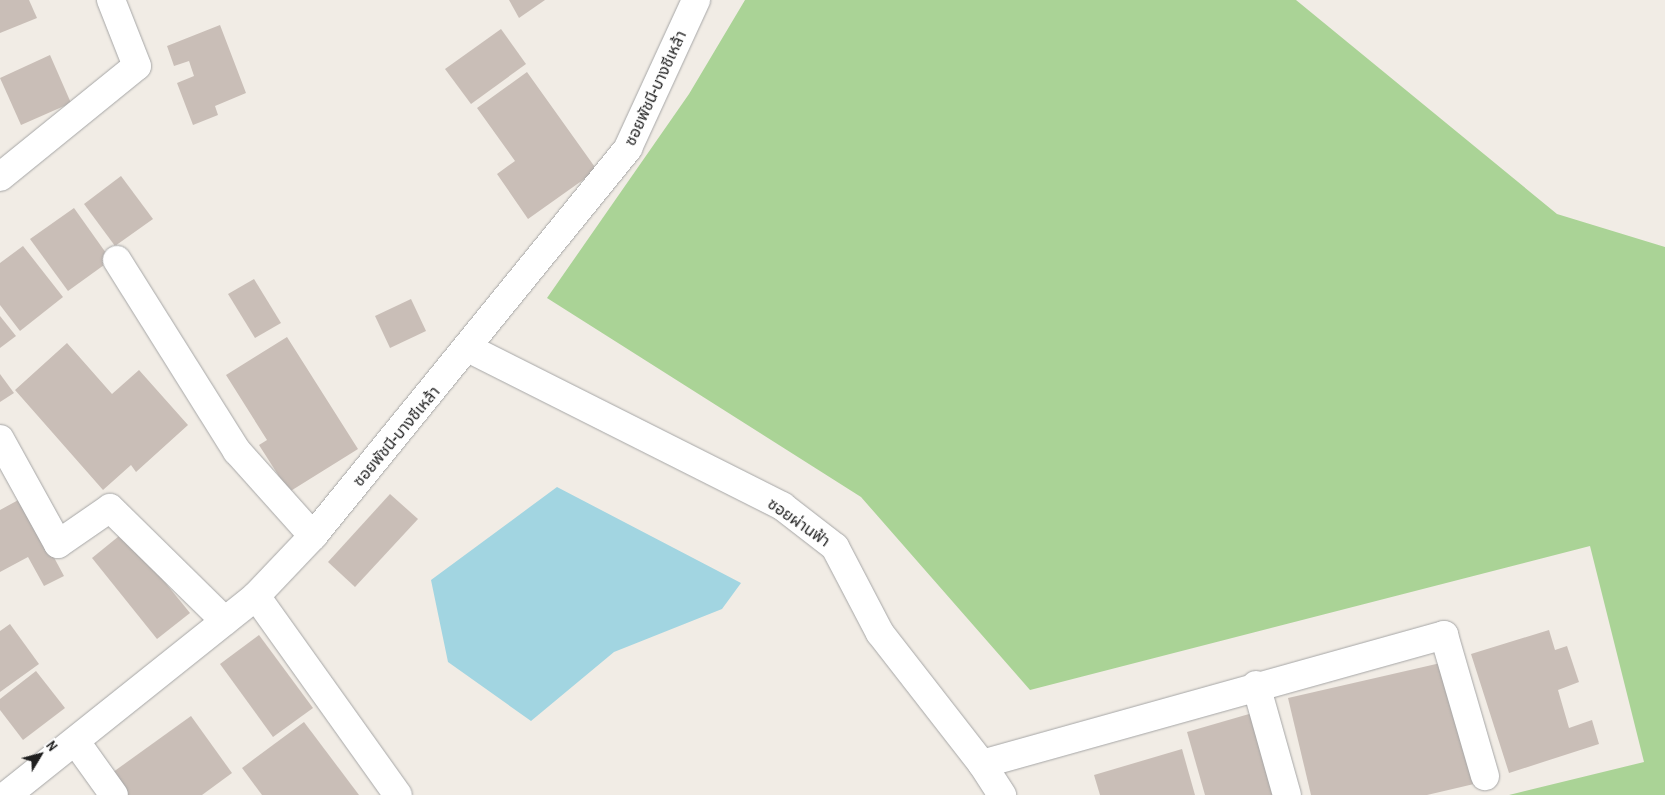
<!DOCTYPE html>
<html>
<head>
<meta charset="utf-8">
<style>
	body { margin:0 }
	#map { position:relative; width:1665px; height:795px; overflow:hidden; background:#f1ece5; font-family:"Archivo Narrow","Noto Sans Thai",sans-serif }
	div>[style] { position:absolute }
	.forest>* { inset:0; background:#aad396 }
	.water>* { inset:0; background:#a2d5e1 }
	.building>* { inset:0; background:#c9beb7 }
	.roads { filter:drop-shadow(0 0 1px #a6a6a6) drop-shadow(0 0 1px #a6a6a6) }
	.minor>* { height:28px; margin:-14px; padding:0 14px; transform-origin:14px; border-radius:14px; background:#fff }
	span { translate:-50% -50%; white-space:nowrap; text-align:center; line-height:1.15; -webkit-text-stroke:5px #fff; paint-order:stroke }
	.street-label { font-size:16px; color:#1f1f1f }
	.north { position:absolute; left:15px; top:730px; width:50px; height:50px; -webkit-text-stroke:4px #fff; paint-order:stroke; rotate:53deg; font-size:14px; font-weight:700; line-height:20px; text-align:center; color:#1f1f1f }
	.north::after { content:''; display:block; margin:auto; width:18px; height:22px; background:#1f1f1f; clip-path:polygon(50% 0,100% 100%,50% 72%,0 100%) }
</style>
</head>
<body>
<div id="map">
	<div class="forest">
		<i style="clip-path:polygon(745px 0,1296px 0,1557px 214px,1665px 247px,1665px 795px,1509px 795px,1644px 762px,1590px 546px,1030px 690px,861px 497px,547px 298px,689px 94px)"></i>
	</div>
	<div class="water">
		<i style="clip-path:polygon(557px 487px,741px 583px,722px 609px,614px 652px,531px 721px,448px 662px,431px 580px)"></i>
	</div>
	<div class="building">
		<i style="clip-path:polygon(0 0,29px 0,37px 18px,0 33px)"></i>
		<i style="clip-path:polygon(509px 0,545px 0,519px 18px)"></i>
		<i style="clip-path:polygon(220px 25px,246px 93px,215px 106px,218px 115px,193px 125px,177px 83px,194px 76px,189px 61px,174px 66px,167px 46px)"></i>
		<i style="clip-path:polygon(501px 29px,526px 64px,471px 104px,445px 69px)"></i>
		<i style="clip-path:polygon(50px 55px,71px 103px,21px 125px,0 78px)"></i>
		<i style="clip-path:polygon(527px 72px,597px 170px,528px 219px,497px 174px,515px 161px,477px 108px)"></i>
		<i style="clip-path:polygon(121px 176px,153px 219px,115px 246px,84px 204px)"></i>
		<i style="clip-path:polygon(74px 208px,111px 260px,68px 291px,30px 239px)"></i>
		<i style="clip-path:polygon(23px 246px,63px 297px,20px 331px,0 305px,0 263px)"></i>
		<i style="clip-path:polygon(254px 279px,281px 323px,255px 338px,228px 294px)"></i>
		<i style="clip-path:polygon(411px 299px,426px 331px,390px 348px,375px 316px)"></i>
		<i style="clip-path:polygon(0 316px,16px 336px,0 348px)"></i>
		<i style="clip-path:polygon(287px 337px,358px 449px,289px 492px,259px 445px,267px 440px,226px 375px)"></i>
		<i style="clip-path:polygon(67px 343px,112px 394px,139px 370px,188px 425px,136px 472px,131px 465px,103px 490px,15px 390px)"></i>
		<i style="clip-path:polygon(0 374px,14px 393px,0 402px)"></i>
		<i style="clip-path:polygon(390px 494px,418px 519px,355px 587px,328px 562px)"></i>
		<i style="clip-path:polygon(22px 498px,64px 576px,44px 586px,28px 557px,0 572px,0 510px)"></i>
		<i style="clip-path:polygon(124px 532px,190px 613px,157px 639px,92px 558px)"></i>
		<i style="clip-path:polygon(10px 624px,39px 664px,0 692px,0 631px)"></i>
		<i style="clip-path:polygon(1549px 630px,1555px 650px,1567px 646px,1579px 682px,1558px 690px,1569px 728px,1592px 720px,1599px 744px,1509px 773px,1471px 654px)"></i>
		<i style="clip-path:polygon(259px 635px,313px 708px,273px 737px,220px 664px)"></i>
		<i style="clip-path:polygon(1445px 662px,1474px 784px,1427px 795px,1311px 795px,1288px 698px)"></i>
		<i style="clip-path:polygon(36px 671px,65px 708px,23px 740px,0 710px,0 699px)"></i>
		<i style="clip-path:polygon(1256px 712px,1279px 795px,1205px 795px,1187px 732px)"></i>
		<i style="clip-path:polygon(191px 716px,232px 773px,202px 795px,124px 795px,109px 775px)"></i>
		<i style="clip-path:polygon(304px 722px,359px 795px,262px 795px,242px 768px)"></i>
		<i style="clip-path:polygon(1182px 749px,1195px 795px,1100px 795px,1094px 775px)"></i>
	</div>
	<div class="roads">
		<div class="minor">
			<i style="left:0;top:177px;width:176px;rotate:-39deg"></i>
			<i style="left:137px;top:66px;width:71px;rotate:-111.5deg"></i>
			<i style="left:117px;top:260px;width:226px;rotate:57.9deg"></i>
			<i style="left:237px;top:451px;width:114px;rotate:48.2deg"></i>
			<i style="left:468px;top:348px;width:352px;rotate:26.7deg"></i>
			<i style="left:782px;top:506px;width:67px;rotate:37.7deg"></i>
			<i style="left:835px;top:547px;width:97px;rotate:62.4deg"></i>
			<i style="left:880px;top:633px;width:166px;rotate:52.1deg"></i>
			<i style="left:982px;top:764px;width:37px;rotate:57deg"></i>
			<i style="left:0;top:439px;width:120px;rotate:61.1deg"></i>
			<i style="left:58px;top:544px;width:63px;rotate:-34.7deg"></i>
			<i style="left:110px;top:508px;width:161px;rotate:44.5deg"></i>
			<i style="left:256px;top:596px;width:244px;rotate:54.5deg"></i>
			<i style="left:1256px;top:685px;width:114px;rotate:74.3deg"></i>
			<i style="left:76px;top:742px;width:65px;rotate:54.4deg"></i>
			<i style="left:982px;top:764px;width:480px;rotate:-15.6deg"></i>
			<i style="left:1444px;top:635px;width:147px;rotate:73.8deg"></i>
			<i style="left:7px;top:795px;width:319px;rotate:-38.6deg"></i>
			<i style="left:256px;top:596px;width:83px;rotate:-46.5deg"></i>
			<i style="left:313px;top:536px;width:500px;rotate:-50.9deg"></i>
			<i style="left:628px;top:148px;width:163px;rotate:-65.3deg"></i>
		</div>
	</div>
	<div class="street-label">
		<span style="left:655px;top:88px;rotate:-65deg">ซอยพัชนี-บางชีเหล้า</span>
		<span style="left:396px;top:436px;rotate:-50deg">ซอยพัชนี-บางชีเหล้า</span>
		<span style="left:799px;top:522px;rotate:35deg">ซอยผ่านฟ้า</span>
	</div>
	<div class="north">N</div>
</div>
</body>
</html>
